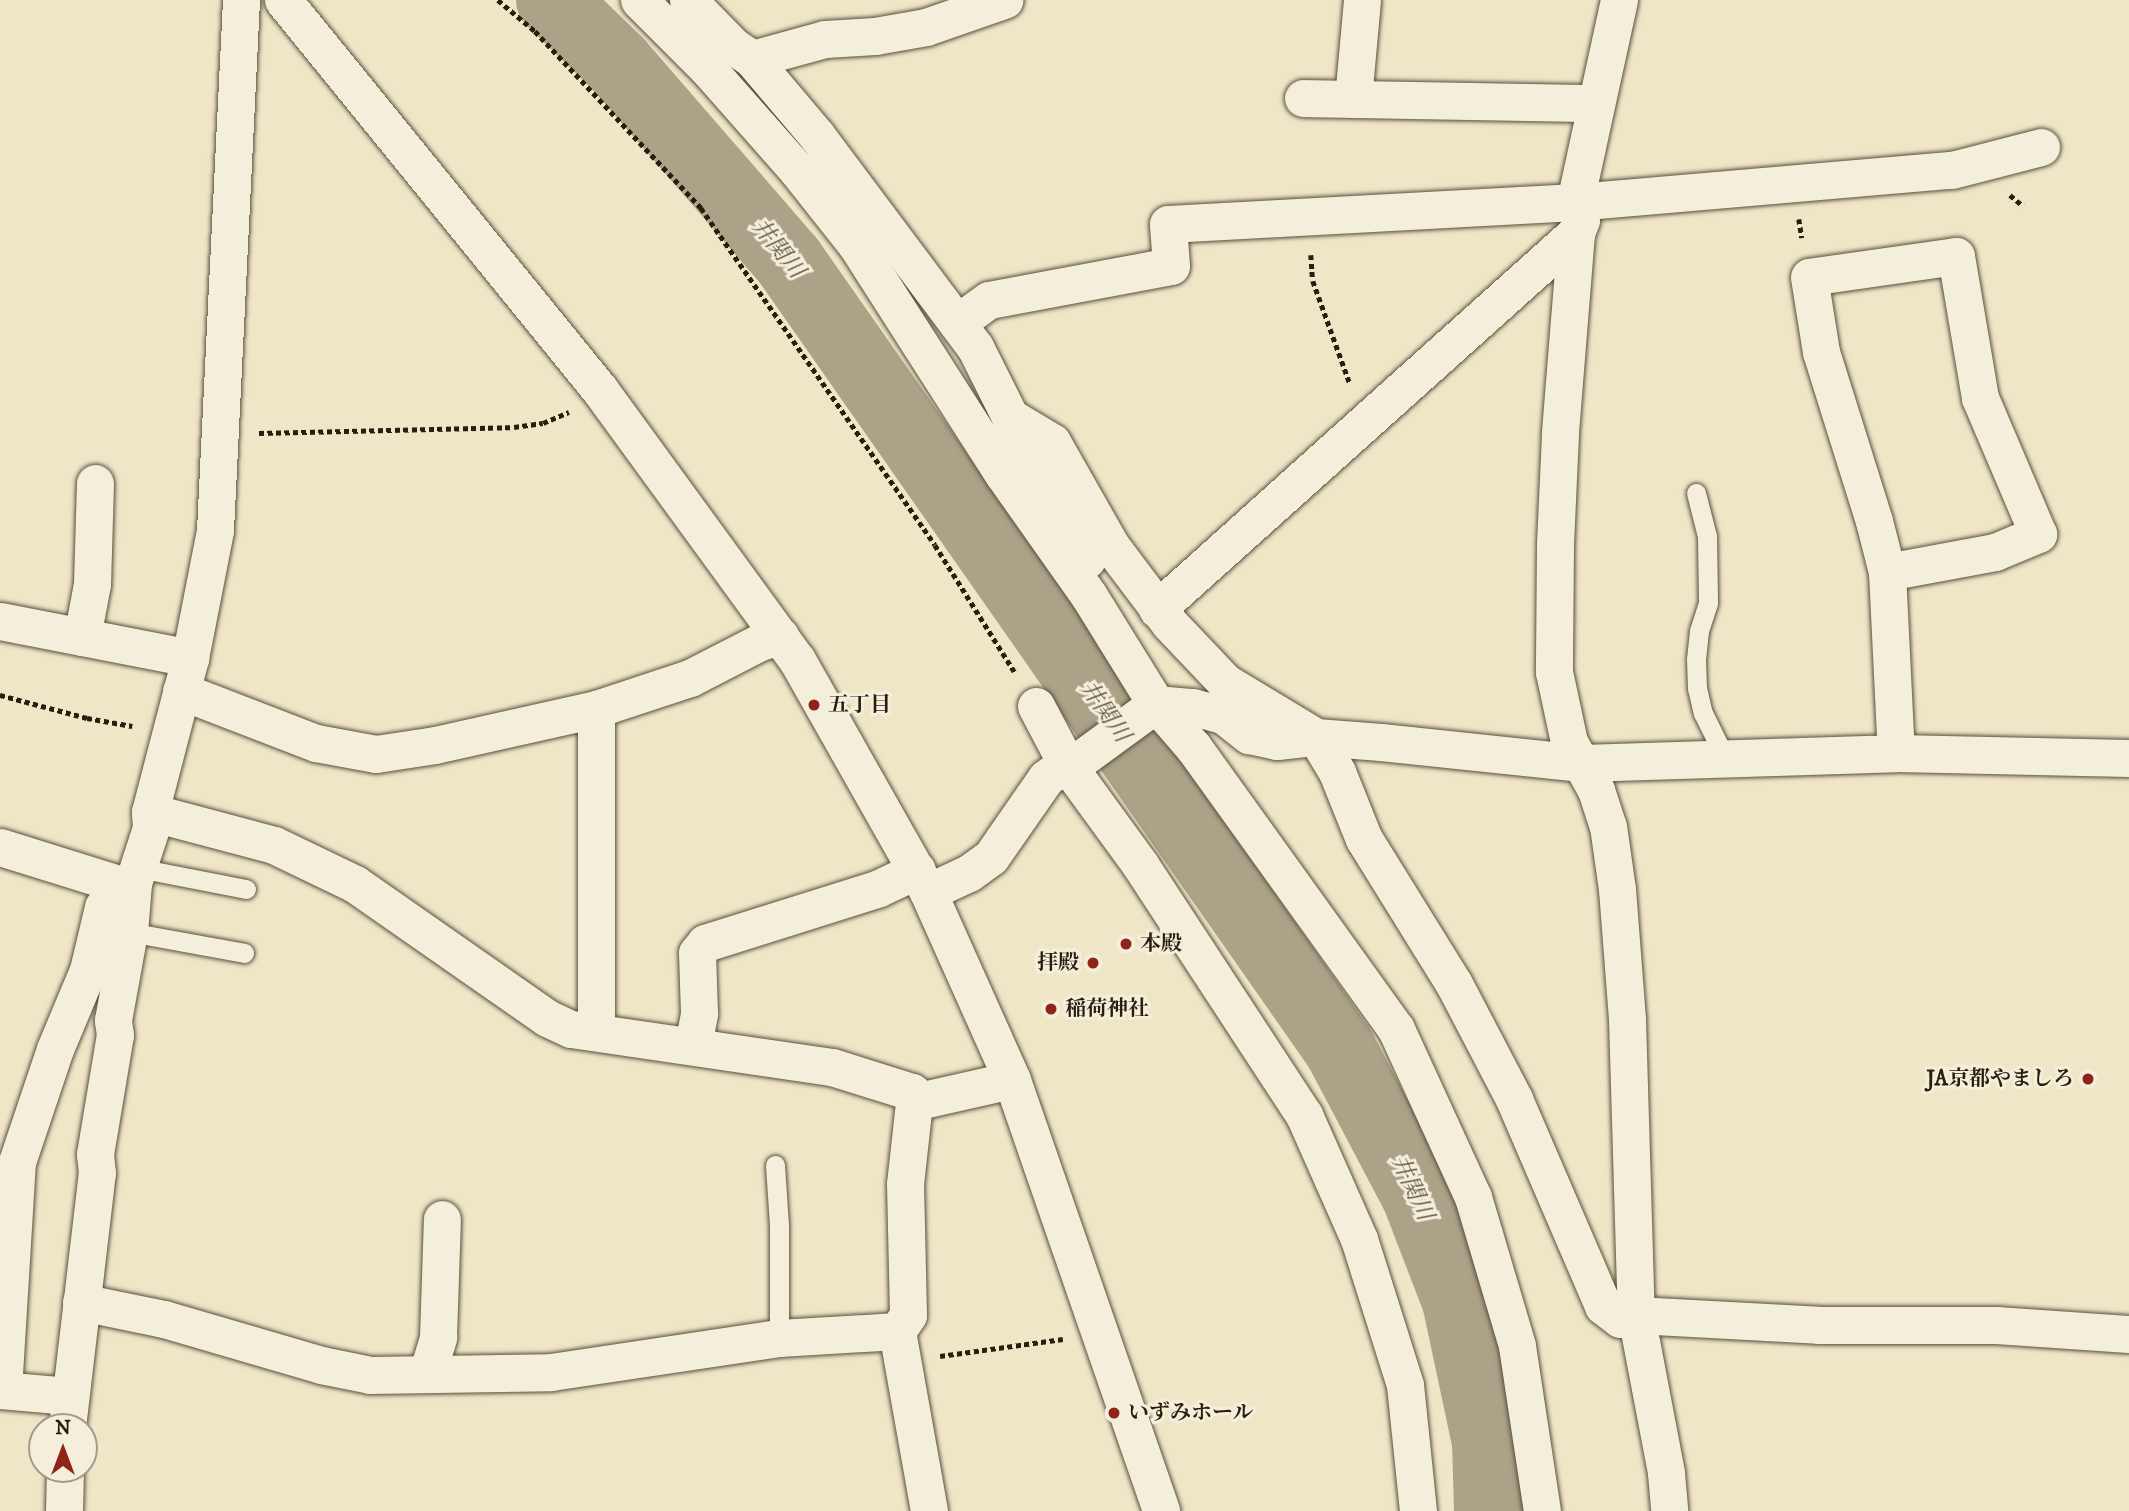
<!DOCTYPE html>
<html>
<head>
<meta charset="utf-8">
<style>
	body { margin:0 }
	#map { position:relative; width:2129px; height:1511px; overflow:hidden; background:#eee6c7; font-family:"IM FELL DW Pica","Noto Serif JP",serif }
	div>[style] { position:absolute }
	.river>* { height:72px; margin:-36px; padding:0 36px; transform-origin:36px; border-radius:36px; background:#aba288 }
	.path>* { height:4.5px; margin-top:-2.25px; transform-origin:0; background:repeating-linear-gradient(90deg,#291d0e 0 5px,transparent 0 8.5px) }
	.roads { filter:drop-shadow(0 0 2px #5a4f3c) drop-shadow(0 0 2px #5a4f3c) }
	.lane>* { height:19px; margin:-9.5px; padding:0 9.5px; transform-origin:9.5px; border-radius:9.5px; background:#f4efdb }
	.street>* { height:37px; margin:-18.5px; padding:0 18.5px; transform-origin:18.5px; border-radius:18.5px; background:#f4efdb }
	.dots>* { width:19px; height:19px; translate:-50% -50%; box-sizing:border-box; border:4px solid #f4efdb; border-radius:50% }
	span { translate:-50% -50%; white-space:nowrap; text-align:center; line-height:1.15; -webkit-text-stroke:6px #f4efdb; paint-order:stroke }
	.poi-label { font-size:21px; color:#291d0e; font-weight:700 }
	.left { translate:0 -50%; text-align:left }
	.right { translate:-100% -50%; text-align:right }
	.water-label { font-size:23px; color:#5d523f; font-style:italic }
	.north { position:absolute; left:28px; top:1413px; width:70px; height:70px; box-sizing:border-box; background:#f4efdb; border:2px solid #a39b89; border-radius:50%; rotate:0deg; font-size:19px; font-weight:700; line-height:28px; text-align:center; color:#291d0e }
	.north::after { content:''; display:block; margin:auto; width:24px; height:32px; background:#8f2418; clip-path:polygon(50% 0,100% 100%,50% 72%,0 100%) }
</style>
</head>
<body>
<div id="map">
	<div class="river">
		<i style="left:552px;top:0;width:92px;rotate:44.1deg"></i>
		<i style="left:618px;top:64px;width:259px;rotate:49.1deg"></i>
		<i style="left:788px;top:260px;width:963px;rotate:55.02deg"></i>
		<i style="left:1340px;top:1049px;width:167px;rotate:62.2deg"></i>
		<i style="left:1418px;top:1197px;width:111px;rotate:69deg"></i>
		<i style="left:1458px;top:1301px;width:144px;rotate:78deg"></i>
		<i style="left:1488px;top:1442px;width:69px;rotate:88.3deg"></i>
	</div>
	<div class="path">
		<i style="left:498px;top:0;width:48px;rotate:40deg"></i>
		<i style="left:535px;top:31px;width:243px;rotate:46.8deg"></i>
		<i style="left:701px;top:208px;width:410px;rotate:55.2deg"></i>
		<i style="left:935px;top:545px;width:152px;rotate:57.9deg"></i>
		<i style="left:2010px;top:195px;width:17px;rotate:40deg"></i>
		<i style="left:1799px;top:219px;width:19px;rotate:81deg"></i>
		<i style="left:1311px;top:255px;width:26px;rotate:86deg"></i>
		<i style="left:1313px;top:281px;width:109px;rotate:70.2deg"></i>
		<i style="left:259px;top:433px;width:255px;rotate:-1.3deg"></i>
		<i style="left:514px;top:427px;width:29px;rotate:-8deg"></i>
		<i style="left:543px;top:423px;width:28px;rotate:-23deg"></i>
		<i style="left:0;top:695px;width:90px;rotate:14.8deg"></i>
		<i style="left:87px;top:718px;width:46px;rotate:10.1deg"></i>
		<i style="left:940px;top:1356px;width:124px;rotate:-7.9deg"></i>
	</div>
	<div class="roads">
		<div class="lane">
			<i style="left:1696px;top:493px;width:44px;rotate:75.7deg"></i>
			<i style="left:1707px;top:536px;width:67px;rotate:89.1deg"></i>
			<i style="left:1708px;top:603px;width:29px;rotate:108deg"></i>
			<i style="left:1699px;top:631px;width:28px;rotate:96deg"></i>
			<i style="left:1696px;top:659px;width:29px;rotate:88deg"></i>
			<i style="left:1697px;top:688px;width:26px;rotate:77deg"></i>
			<i style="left:1703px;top:713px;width:50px;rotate:63.9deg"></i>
			<i style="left:138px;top:868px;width:110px;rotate:11deg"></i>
			<i style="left:129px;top:932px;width:117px;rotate:10.3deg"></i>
			<i style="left:775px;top:1165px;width:61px;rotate:86.2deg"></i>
			<i style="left:779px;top:1226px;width:112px;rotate:90deg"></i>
		</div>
		<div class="street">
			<i style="left:283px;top:0;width:503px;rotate:50.9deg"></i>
			<i style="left:600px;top:390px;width:334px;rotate:53.9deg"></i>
			<i style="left:797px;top:660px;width:266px;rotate:60.5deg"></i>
			<i style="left:928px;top:892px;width:206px;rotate:65.9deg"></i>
			<i style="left:1012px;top:1080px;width:456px;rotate:70.9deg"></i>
			<i style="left:639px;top:0;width:98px;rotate:45deg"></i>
			<i style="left:708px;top:69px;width:135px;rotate:48.6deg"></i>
			<i style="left:797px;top:170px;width:97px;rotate:51.7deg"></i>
			<i style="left:857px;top:246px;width:271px;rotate:57.4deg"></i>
			<i style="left:1003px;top:474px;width:149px;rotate:54.8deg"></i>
			<i style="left:1089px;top:596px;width:127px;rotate:58.2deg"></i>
			<i style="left:1156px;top:704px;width:58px;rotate:49.2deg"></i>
			<i style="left:1194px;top:748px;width:346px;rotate:54.3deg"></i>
			<i style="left:1396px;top:1029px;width:185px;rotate:65.4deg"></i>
			<i style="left:1473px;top:1197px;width:155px;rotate:73.5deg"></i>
			<i style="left:1517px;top:1346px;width:167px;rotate:81.4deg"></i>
			<i style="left:688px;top:0;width:64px;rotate:45.6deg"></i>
			<i style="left:733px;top:46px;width:23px;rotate:34deg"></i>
			<i style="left:752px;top:59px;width:101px;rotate:49.8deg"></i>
			<i style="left:817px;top:136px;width:264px;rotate:53.2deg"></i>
			<i style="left:975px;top:347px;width:78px;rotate:63.4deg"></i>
			<i style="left:1010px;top:417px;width:49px;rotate:30.8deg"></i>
			<i style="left:1052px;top:442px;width:120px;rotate:60.4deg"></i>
			<i style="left:1111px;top:546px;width:96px;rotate:53deg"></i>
			<i style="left:1169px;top:623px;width:81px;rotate:46.5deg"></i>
			<i style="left:1225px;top:682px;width:106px;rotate:31.1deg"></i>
			<i style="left:1316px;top:737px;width:41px;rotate:59deg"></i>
			<i style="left:1337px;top:772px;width:72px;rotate:68.1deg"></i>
			<i style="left:1364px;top:839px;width:171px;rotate:58.2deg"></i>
			<i style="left:1454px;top:984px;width:130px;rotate:62.4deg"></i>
			<i style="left:1514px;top:1099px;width:225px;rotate:66.7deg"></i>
			<i style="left:1603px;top:1306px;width:21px;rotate:37deg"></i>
			<i style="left:1620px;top:1319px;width:16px;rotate:-14deg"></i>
			<i style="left:1636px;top:1315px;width:182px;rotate:3.1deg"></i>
			<i style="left:1818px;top:1325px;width:178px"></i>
			<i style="left:1996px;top:1325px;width:133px;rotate:3.9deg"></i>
			<i style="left:1619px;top:0;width:207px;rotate:102.3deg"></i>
			<i style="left:1575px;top:202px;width:19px;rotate:72deg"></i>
			<i style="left:1581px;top:220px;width:14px;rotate:111deg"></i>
			<i style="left:1576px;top:233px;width:202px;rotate:94.6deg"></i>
			<i style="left:1560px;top:434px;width:112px;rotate:92.6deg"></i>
			<i style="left:1555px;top:546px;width:126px;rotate:90.5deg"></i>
			<i style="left:1554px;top:672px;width:72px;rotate:77.9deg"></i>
			<i style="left:1569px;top:742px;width:55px;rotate:60.6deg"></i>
			<i style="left:1596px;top:790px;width:38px;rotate:72deg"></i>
			<i style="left:1608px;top:826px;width:64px;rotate:81.9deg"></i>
			<i style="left:1617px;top:889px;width:130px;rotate:85.6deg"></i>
			<i style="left:1627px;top:1019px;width:296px;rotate:88.3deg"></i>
			<i style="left:1636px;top:1315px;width:161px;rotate:79.2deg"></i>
			<i style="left:1666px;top:1473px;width:38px;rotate:85deg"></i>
			<i style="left:752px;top:59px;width:76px;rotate:-15.3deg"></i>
			<i style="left:825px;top:39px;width:50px;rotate:-3.4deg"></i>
			<i style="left:875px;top:36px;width:52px;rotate:-10deg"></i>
			<i style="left:926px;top:27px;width:83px;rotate:-19.1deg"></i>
			<i style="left:1303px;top:98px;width:291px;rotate:1deg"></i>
			<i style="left:1353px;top:99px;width:99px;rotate:-84.8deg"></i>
			<i style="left:957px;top:323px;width:39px;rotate:-36deg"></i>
			<i style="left:989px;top:300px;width:185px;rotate:-10.6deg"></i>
			<i style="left:1171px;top:266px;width:42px;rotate:-94.1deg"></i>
			<i style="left:1168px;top:224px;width:408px;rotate:-3.1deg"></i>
			<i style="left:1575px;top:202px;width:378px;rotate:-4.9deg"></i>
			<i style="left:1952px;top:170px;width:92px;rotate:-14.5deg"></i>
			<i style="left:1010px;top:417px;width:162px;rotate:61.7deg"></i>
			<i style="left:1887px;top:572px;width:110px;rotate:-10.5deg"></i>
			<i style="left:1995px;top:552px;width:47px;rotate:-22.7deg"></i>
			<i style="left:2038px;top:534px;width:148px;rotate:-113.1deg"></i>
			<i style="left:1980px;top:398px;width:144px;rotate:-99.6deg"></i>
			<i style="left:1956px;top:256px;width:148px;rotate:171.9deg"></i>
			<i style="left:1809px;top:277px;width:76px;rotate:80.9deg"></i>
			<i style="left:1821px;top:352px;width:177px;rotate:72.6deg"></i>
			<i style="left:1874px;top:521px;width:53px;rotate:75.7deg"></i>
			<i style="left:1887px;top:572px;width:181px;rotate:87.2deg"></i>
			<i style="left:1157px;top:609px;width:563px;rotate:-41.9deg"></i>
			<i style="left:0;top:621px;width:194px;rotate:11deg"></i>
			<i style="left:82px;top:637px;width:54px;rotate:-79.3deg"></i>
			<i style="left:92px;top:584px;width:101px;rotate:-88.3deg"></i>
			<i style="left:181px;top:691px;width:145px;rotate:21.1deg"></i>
			<i style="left:316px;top:743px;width:61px;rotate:10.4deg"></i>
			<i style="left:376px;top:754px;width:60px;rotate:-8.7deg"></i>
			<i style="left:435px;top:745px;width:165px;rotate:-12.6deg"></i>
			<i style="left:596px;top:709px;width:99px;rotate:-18.3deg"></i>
			<i style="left:690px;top:678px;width:79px;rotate:-27.2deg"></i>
			<i style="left:760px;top:642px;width:21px;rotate:-17deg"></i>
			<i style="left:1036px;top:706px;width:64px;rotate:62.2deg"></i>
			<i style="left:1066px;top:763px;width:127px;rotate:53.9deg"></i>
			<i style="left:1141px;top:866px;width:298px;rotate:56.8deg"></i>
			<i style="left:1304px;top:1115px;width:136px;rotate:66.1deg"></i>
			<i style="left:1359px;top:1239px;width:153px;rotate:72.5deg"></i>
			<i style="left:1405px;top:1385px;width:127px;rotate:84.1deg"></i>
			<i style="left:596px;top:709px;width:323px;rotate:90deg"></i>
			<i style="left:150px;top:812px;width:128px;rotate:14.9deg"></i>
			<i style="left:274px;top:845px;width:90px;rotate:25.7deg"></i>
			<i style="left:355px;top:884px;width:234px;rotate:34.9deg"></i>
			<i style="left:547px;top:1018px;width:26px;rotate:25deg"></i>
			<i style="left:571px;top:1029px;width:264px;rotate:8.3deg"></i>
			<i style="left:832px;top:1067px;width:84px;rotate:17.4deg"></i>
			<i style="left:912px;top:1092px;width:10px;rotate:79deg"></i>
			<i style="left:914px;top:1102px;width:100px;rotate:-12.7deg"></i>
			<i style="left:0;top:847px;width:128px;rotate:17.3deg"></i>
			<i style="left:928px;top:892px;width:45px;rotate:-24.9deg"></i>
			<i style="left:969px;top:873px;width:27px;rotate:-36deg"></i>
			<i style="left:991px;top:857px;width:96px;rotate:-55.2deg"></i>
			<i style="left:1046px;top:778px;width:25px;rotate:-37deg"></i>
			<i style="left:1066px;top:763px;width:17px;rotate:-17deg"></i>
			<i style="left:1082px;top:758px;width:92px;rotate:-36.1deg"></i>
			<i style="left:1156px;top:704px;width:37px;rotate:5deg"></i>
			<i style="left:1193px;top:707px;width:31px;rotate:15deg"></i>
			<i style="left:1223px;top:715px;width:33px;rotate:38deg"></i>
			<i style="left:1249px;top:735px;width:29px;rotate:12deg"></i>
			<i style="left:1277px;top:741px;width:39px;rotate:-6deg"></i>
			<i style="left:1316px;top:737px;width:65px;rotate:4.4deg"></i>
			<i style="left:1381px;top:742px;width:202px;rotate:6deg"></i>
			<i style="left:1582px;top:763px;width:314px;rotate:-1.8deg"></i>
			<i style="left:1896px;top:753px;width:233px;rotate:1.2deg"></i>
			<i style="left:693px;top:1045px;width:33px;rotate:-79deg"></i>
			<i style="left:699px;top:1013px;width:60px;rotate:-91.9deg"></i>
			<i style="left:697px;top:953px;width:13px;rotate:-51deg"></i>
			<i style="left:705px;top:943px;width:182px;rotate:-17.5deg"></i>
			<i style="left:879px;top:888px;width:42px;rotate:-25.3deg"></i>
			<i style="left:81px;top:1302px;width:85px;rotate:11.6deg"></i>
			<i style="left:164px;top:1319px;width:164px;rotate:16.3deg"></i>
			<i style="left:321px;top:1365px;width:50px;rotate:11.5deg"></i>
			<i style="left:370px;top:1375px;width:181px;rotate:-0.9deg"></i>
			<i style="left:551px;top:1372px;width:231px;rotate:-8.5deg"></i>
			<i style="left:779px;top:1338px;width:118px;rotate:-3.4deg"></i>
			<i style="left:897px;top:1331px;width:183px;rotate:79.9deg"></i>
			<i style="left:897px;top:1331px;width:19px;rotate:-55deg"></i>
			<i style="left:908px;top:1315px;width:131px;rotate:-91.3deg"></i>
			<i style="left:905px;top:1184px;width:82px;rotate:-83.7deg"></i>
			<i style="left:427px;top:1374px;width:39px;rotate:-73deg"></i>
			<i style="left:438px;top:1337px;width:118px;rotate:-88.1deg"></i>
			<i style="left:0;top:1390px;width:68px;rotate:5deg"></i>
			<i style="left:3px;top:1390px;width:228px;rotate:-86.5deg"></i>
			<i style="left:17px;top:1162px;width:119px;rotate:-71.4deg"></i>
			<i style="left:55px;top:1049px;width:86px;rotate:-67.3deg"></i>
			<i style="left:88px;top:970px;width:65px;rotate:-76.6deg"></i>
			<i style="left:103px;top:907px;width:29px;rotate:-49deg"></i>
			<i style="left:122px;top:885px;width:11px;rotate:-10deg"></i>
			<i style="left:67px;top:1427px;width:256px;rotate:-83.3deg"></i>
			<i style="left:97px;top:1173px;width:19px;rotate:-96deg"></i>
			<i style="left:95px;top:1154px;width:121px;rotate:-80.5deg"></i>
			<i style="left:115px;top:1035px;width:15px;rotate:-98deg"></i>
			<i style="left:113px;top:1020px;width:89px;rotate:-79.7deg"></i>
			<i style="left:129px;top:932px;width:49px;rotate:-85.3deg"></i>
			<i style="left:133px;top:883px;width:58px;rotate:-71.9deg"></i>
			<i style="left:151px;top:828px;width:16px;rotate:-94deg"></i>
			<i style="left:150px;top:812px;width:159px;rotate:-75.4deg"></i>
			<i style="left:190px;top:658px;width:130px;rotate:-78.9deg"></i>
			<i style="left:215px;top:530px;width:531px;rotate:-87.19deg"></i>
			<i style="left:64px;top:1511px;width:42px;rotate:-88.6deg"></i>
		</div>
	</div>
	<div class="dots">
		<i style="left:814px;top:705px;background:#8f2418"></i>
		<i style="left:1126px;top:944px;background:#8f2418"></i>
		<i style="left:1093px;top:963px;background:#8f2418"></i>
		<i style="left:1051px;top:1009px;background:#8f2418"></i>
		<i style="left:2088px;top:1079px;background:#8f2418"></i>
		<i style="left:1114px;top:1413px;background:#8f2418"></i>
	</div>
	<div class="poi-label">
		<span class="left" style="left:828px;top:705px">五丁目</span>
		<span class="left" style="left:1140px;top:944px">本殿</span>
		<span class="right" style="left:1079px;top:963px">拝殿</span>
		<span class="left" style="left:1065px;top:1009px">稲荷神社</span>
		<span class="right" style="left:2074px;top:1079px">JA京都やましろ</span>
		<span class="left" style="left:1128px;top:1413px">いずみホール</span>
	</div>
	<div class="water-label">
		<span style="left:777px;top:249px;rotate:51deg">井関川</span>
		<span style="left:1104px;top:712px;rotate:55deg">井関川</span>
		<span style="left:1411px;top:1188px;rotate:65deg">井関川</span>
	</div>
	<div class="north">N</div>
</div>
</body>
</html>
